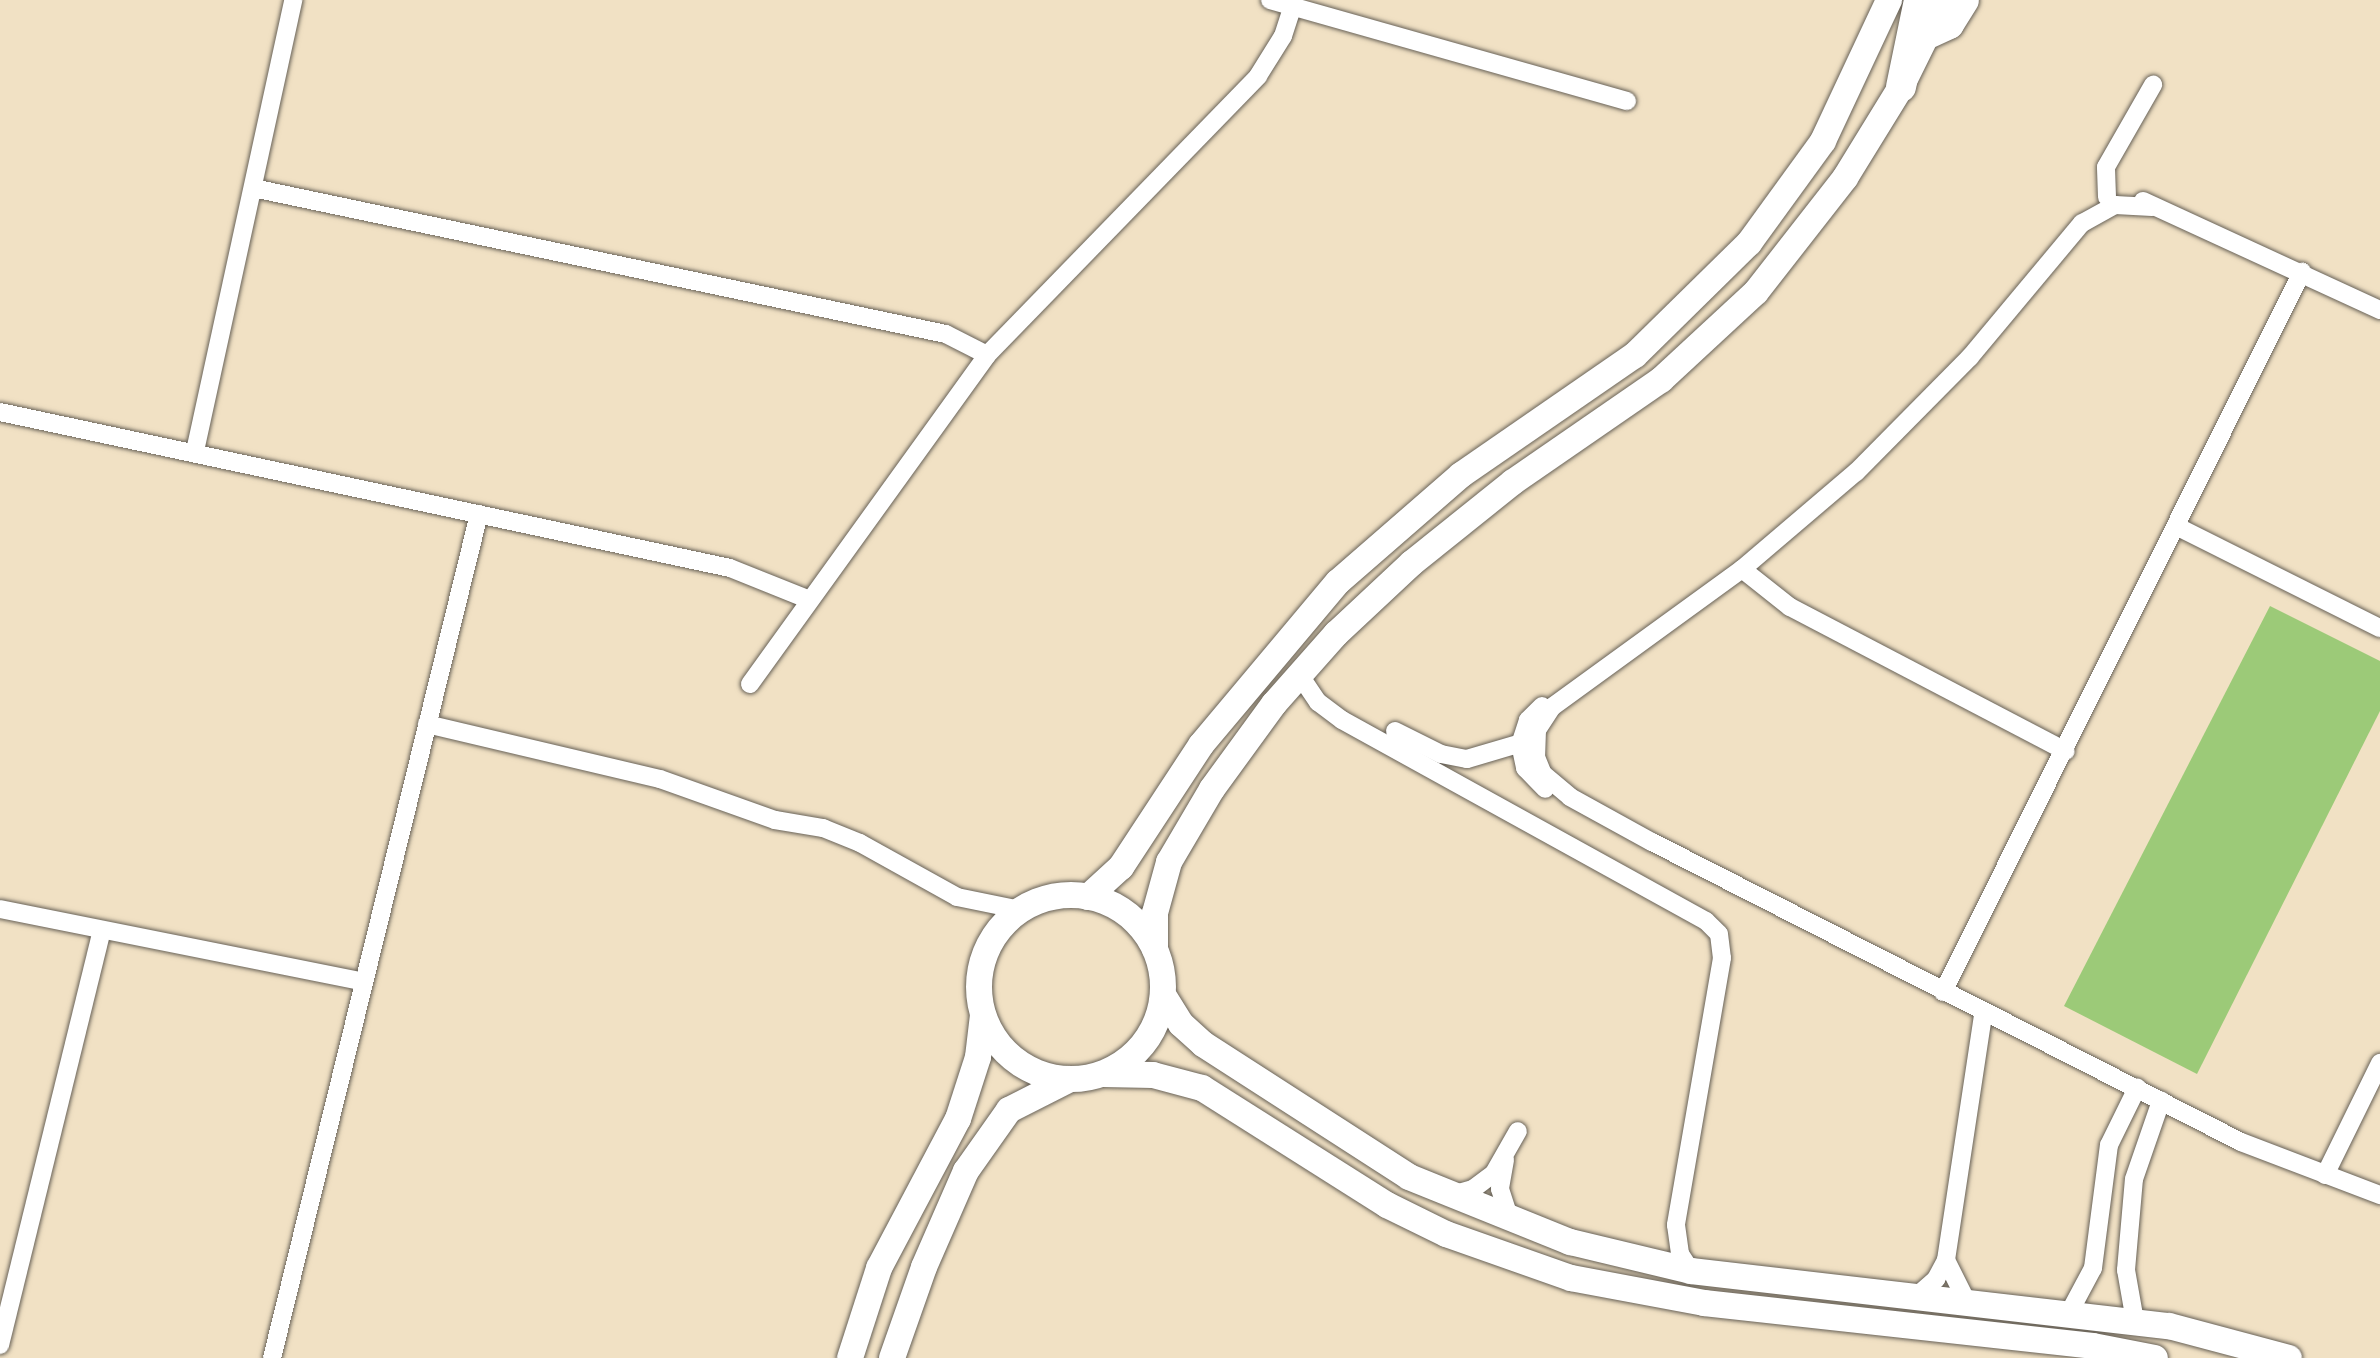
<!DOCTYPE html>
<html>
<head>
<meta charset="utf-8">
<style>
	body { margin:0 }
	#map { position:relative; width:2380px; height:1358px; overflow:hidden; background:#f1e1c4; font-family:Kalam,sans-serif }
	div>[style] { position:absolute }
	.green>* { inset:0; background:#9cca78 }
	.roads { filter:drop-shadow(0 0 2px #676157) drop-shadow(0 0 2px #676157) }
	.street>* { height:18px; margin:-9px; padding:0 9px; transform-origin:9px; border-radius:9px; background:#fff }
	.secondary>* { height:26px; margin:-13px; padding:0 13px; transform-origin:13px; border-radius:13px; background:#fff }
	.secondary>.ring { margin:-13px; padding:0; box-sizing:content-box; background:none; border:26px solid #fff; border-radius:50% }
	.primary>* { height:30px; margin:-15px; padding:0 15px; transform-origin:15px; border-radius:15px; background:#fff }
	span { translate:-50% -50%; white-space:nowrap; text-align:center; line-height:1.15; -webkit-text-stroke:6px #fbf7ec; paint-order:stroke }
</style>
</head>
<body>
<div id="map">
	<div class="green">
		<i style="clip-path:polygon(2270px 606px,2380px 661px,2380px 711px,2197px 1074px,2064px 1006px)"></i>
	</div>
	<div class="roads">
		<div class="street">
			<i style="left:1270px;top:0;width:371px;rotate:15.8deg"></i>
			<i style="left:253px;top:188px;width:708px;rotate:11.9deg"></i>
			<i style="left:946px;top:334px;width:46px;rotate:27.1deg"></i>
			<i style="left:2107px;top:197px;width:30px;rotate:-92deg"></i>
			<i style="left:2106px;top:167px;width:95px;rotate:-60.2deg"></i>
			<i style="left:2143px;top:201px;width:261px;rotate:24.7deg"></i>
			<i style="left:2152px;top:207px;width:37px;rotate:-177deg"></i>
			<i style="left:2115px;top:205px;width:38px;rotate:151deg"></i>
			<i style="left:2082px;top:223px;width:175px;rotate:129.9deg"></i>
			<i style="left:1970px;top:357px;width:162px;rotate:134.7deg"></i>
			<i style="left:1856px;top:472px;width:150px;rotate:139.6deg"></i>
			<i style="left:1742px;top:569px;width:235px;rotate:144deg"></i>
			<i style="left:1552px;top:707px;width:27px;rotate:123deg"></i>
			<i style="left:1537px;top:730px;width:27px;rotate:92deg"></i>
			<i style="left:1536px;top:757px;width:18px;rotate:68deg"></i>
			<i style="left:1543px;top:774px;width:35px;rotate:40deg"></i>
			<i style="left:1570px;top:797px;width:94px;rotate:28.8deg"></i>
			<i style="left:1652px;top:842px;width:661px;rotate:26.99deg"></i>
			<i style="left:2241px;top:1142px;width:149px;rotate:20.9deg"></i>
			<i style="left:0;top:412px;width:746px;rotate:12.06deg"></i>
			<i style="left:730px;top:568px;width:83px;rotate:21.9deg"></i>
			<i style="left:195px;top:451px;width:462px;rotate:-77.7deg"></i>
			<i style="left:2178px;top:527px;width:226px;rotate:26.6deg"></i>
			<i style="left:1742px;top:569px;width:61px;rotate:38.4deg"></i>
			<i style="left:1790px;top:607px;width:311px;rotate:27.6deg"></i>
			<i style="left:1299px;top:674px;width:34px;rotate:56deg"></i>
			<i style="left:1318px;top:702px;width:30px;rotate:37deg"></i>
			<i style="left:1342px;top:720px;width:416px;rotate:28.9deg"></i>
			<i style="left:1706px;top:921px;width:18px;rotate:45deg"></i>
			<i style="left:1719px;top:934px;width:24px;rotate:83deg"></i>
			<i style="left:1722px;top:958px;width:271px;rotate:99.8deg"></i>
			<i style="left:1676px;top:1225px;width:29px;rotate:82deg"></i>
			<i style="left:1680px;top:1254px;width:20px;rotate:57deg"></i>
			<i style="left:750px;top:684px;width:405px;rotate:-54.2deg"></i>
			<i style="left:987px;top:355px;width:389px;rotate:-45.8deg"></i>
			<i style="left:1258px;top:76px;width:47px;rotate:-58deg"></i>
			<i style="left:1283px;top:36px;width:32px;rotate:-72deg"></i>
			<i style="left:1542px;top:706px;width:20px;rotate:135deg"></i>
			<i style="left:1528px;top:720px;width:25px;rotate:108deg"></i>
			<i style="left:1520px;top:744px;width:25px;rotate:78deg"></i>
			<i style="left:1525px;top:768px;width:29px;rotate:46deg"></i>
			<i style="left:427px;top:724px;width:239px;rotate:13.3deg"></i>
			<i style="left:660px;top:779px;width:122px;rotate:19.6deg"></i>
			<i style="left:775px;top:820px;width:49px;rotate:9.5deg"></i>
			<i style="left:823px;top:828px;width:40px;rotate:22deg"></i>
			<i style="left:860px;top:843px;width:111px;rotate:29.1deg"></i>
			<i style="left:957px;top:897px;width:65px;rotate:11.5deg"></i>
			<i style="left:1395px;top:731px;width:51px;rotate:26.6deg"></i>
			<i style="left:1441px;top:754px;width:26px;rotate:11deg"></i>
			<i style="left:1467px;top:759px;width:64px;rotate:-16.4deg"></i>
			<i style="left:0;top:909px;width:371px;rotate:11.3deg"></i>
			<i style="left:1943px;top:992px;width:805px;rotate:-63.5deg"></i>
			<i style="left:1505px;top:1160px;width:29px;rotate:100deg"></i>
			<i style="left:1500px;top:1189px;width:32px;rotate:72deg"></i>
			<i style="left:2325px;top:1175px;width:125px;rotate:-63.8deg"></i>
			<i style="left:1452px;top:1195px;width:22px;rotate:-16deg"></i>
			<i style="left:1473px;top:1189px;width:26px;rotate:-37deg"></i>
			<i style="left:1494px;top:1173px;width:48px;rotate:-60.3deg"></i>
			<i style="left:1946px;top:1260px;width:45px;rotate:63.4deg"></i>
			<i style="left:1919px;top:1294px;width:23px;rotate:-41deg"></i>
			<i style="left:1936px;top:1279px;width:21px;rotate:-62deg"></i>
			<i style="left:1946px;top:1260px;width:249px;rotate:-81.4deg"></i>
			<i style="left:2069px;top:1313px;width:51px;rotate:-61.9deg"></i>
			<i style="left:2093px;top:1268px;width:124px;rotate:-82.6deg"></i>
			<i style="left:2109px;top:1145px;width:64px;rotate:-63.8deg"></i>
			<i style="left:2135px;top:1321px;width:52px;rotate:-100deg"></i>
			<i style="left:2126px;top:1270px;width:91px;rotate:-85deg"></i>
			<i style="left:2134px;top:1179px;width:83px;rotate:-70.9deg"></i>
			<i style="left:0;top:1345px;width:427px;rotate:-76.2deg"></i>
			<i style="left:272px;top:1358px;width:869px;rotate:-76.22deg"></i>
		</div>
		<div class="secondary">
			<i class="ring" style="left:979px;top:895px;width:158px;height:158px"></i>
			<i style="left:1088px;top:897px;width:45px;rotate:-42.3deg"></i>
			<i style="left:1121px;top:867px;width:146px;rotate:-56.7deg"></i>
			<i style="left:1201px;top:745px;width:213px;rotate:-50deg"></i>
			<i style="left:1338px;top:582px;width:163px;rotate:-41deg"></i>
			<i style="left:1461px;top:475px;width:211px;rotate:-34.6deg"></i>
			<i style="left:1635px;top:355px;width:160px;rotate:-44.5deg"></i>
			<i style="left:1749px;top:243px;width:126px;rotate:-54deg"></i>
			<i style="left:1823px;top:141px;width:156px;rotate:-64.9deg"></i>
			<i style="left:1155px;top:949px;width:36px;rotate:-90deg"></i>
			<i style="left:1155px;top:913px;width:53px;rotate:-74.6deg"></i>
			<i style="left:1169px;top:862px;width:85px;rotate:-59.5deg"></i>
			<i style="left:1212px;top:789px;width:105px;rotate:-53.9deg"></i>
			<i style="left:1274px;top:704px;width:94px;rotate:-48.5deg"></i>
			<i style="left:1336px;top:634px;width:104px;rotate:-43.1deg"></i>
			<i style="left:1412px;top:563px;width:129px;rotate:-38.7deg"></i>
			<i style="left:1513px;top:482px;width:180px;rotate:-34.6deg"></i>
			<i style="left:1661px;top:380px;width:129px;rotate:-42.8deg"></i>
			<i style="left:1756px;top:292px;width:145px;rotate:-52deg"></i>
			<i style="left:1845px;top:178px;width:107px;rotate:-58.4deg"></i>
			<i style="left:1901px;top:87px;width:97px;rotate:-63.7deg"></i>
			<i style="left:1163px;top:995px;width:34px;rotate:58deg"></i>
			<i style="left:1181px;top:1024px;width:30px;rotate:42deg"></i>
			<i style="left:1203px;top:1044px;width:245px;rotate:32.8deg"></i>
			<i style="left:1409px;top:1177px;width:174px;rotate:22deg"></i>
			<i style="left:1570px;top:1242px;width:124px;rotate:13.5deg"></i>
			<i style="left:1691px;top:1271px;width:481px;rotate:6.6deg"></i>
			<i style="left:2169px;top:1326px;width:124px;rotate:14.9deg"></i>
			<i style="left:1103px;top:1074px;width:50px;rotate:1.1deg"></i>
			<i style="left:1153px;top:1075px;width:51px;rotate:14.9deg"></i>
			<i style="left:1202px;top:1088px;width:219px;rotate:32.3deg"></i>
			<i style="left:1387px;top:1205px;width:66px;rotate:26.2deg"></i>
			<i style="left:1446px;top:1234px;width:133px;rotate:19.4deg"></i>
			<i style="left:1571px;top:1278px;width:135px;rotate:10.6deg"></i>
			<i style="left:1704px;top:1303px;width:391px;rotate:6.3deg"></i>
			<i style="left:2093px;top:1346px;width:63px;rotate:11deg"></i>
			<i style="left:850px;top:1358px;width:95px;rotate:-72.1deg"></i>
			<i style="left:879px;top:1268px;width:169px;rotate:-62.1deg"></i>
			<i style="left:958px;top:1119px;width:65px;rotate:-72.1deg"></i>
			<i style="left:978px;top:1057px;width:42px;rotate:-83.2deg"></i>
			<i style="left:892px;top:1358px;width:96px;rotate:-70.6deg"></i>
			<i style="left:924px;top:1267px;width:105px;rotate:-66.4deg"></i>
			<i style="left:966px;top:1171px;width:75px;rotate:-54.8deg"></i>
			<i style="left:1009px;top:1110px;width:68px;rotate:-26.9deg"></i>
		</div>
		<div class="primary">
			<i style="left:1930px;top:33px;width:21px;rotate:-25deg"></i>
			<i style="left:1949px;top:24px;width:28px;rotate:-58deg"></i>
			<i style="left:1901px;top:87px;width:89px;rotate:-78.3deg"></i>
		</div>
	</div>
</div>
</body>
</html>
